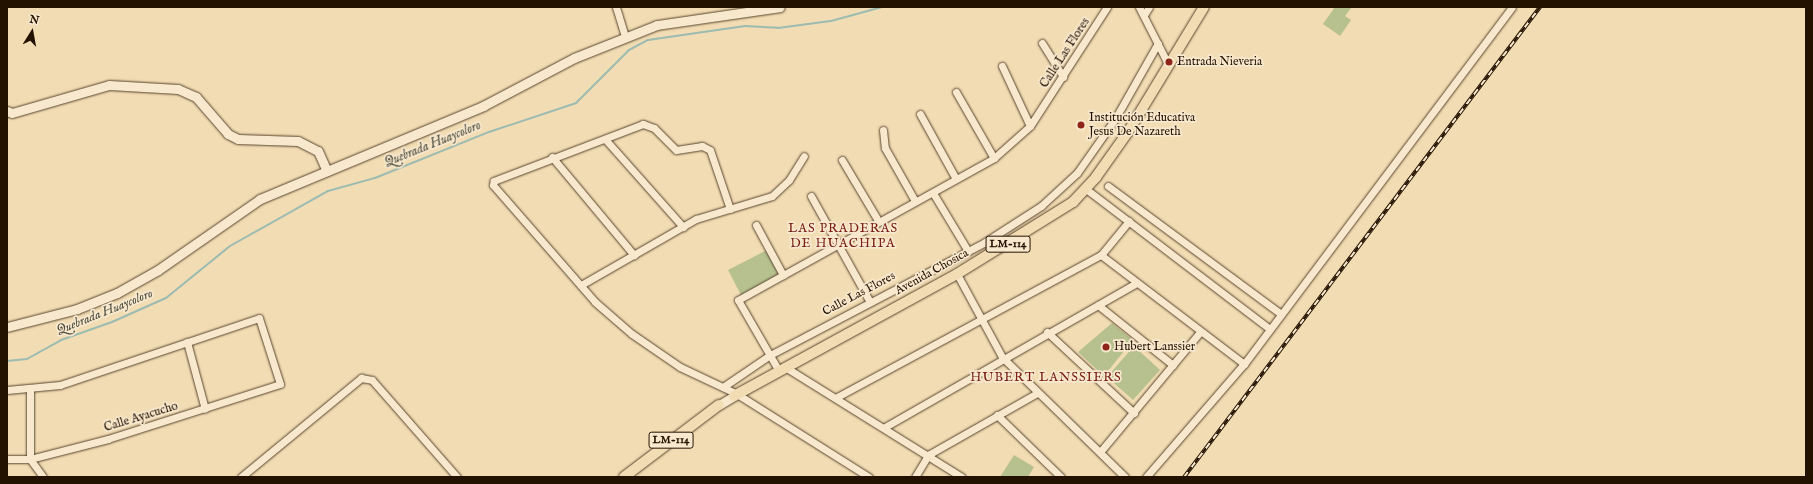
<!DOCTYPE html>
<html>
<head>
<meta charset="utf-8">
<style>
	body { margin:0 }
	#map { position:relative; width:1813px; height:484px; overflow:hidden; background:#f2dcb3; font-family:"IM FELL English",serif }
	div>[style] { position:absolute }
	.green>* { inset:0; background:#b7c18f }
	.stream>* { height:2px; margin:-1px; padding:0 1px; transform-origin:1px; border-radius:1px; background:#9cbbb1 }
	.roads { filter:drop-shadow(0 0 1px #58442d) drop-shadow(0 0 1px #58442d) }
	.street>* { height:7px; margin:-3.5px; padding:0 3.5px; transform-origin:3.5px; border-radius:3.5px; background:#f7e8ce }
	.secondary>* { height:9px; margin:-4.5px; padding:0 4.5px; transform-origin:4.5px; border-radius:4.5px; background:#f7e8ce }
	.primary>* { height:10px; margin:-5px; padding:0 5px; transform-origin:5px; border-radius:5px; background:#f2dcb3 }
	.rail>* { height:3.5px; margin-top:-1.75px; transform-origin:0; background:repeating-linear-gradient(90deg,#f7e8ce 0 6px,#241200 0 12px); box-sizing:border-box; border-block:1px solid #241200 }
	.dots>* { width:11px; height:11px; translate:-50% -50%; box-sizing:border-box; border:2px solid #f7e8ce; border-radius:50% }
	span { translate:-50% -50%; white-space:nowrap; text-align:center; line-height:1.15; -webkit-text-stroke:3.5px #f7e8ce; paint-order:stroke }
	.shield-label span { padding:1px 3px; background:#f7e8ce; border:1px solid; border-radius:3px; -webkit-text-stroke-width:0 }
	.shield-label { font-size:11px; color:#241200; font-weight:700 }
	.street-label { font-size:12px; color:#241200 }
	.poi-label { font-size:12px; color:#241200 }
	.left { translate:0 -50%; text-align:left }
	.water-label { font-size:13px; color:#4e4d3e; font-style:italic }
	.neighbourhood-label { font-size:13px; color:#7a1f14; letter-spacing:1px }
	.frame { position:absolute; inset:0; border:8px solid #241200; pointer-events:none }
	.north { position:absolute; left:12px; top:12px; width:40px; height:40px; -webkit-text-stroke:3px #f7e8ce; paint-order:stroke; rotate:11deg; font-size:11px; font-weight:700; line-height:16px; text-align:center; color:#241200 }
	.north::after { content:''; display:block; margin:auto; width:14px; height:18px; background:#241200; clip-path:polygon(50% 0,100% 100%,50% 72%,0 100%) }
</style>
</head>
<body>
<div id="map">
	<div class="green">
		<i style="clip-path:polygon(1335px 7px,1352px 7px,1345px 16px,1351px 20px,1340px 36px,1323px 24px)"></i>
		<i style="clip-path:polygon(767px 250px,780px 275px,741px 295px,728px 270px)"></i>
		<i style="clip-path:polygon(1112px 323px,1133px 340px,1104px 376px,1078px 352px)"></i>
		<i style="clip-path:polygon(1134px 346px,1160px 370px,1133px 400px,1107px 377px)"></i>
		<i style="clip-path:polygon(1014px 455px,1034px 467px,1028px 477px,1000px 477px)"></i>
	</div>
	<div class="stream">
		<i style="left:7px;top:361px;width:20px;rotate:-6deg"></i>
		<i style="left:27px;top:359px;width:39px;rotate:-29deg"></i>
		<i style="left:61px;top:340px;width:54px;rotate:-19.4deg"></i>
		<i style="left:112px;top:322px;width:59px;rotate:-24deg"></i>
		<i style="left:166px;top:298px;width:82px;rotate:-39.1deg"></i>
		<i style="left:230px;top:246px;width:112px;rotate:-29.3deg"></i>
		<i style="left:328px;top:191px;width:49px;rotate:-15.5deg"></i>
		<i style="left:375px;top:178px;width:123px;rotate:-22deg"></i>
		<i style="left:489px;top:132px;width:92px;rotate:-18.4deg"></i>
		<i style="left:576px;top:103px;width:75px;rotate:-45deg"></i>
		<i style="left:629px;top:50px;width:21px;rotate:-28deg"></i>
		<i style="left:648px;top:40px;width:98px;rotate:-8.2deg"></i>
		<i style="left:745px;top:26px;width:33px;rotate:3deg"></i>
		<i style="left:778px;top:28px;width:53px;rotate:-7.5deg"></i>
		<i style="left:831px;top:21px;width:53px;rotate:-15.4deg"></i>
	</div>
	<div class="roads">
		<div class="street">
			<i style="left:616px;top:7px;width:31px;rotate:73deg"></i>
			<i style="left:1139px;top:7px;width:64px;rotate:63deg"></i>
			<i style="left:1144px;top:15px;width:9px;rotate:-58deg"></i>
			<i style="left:1042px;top:43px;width:40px;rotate:58deg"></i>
			<i style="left:1002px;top:66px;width:66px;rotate:65deg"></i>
			<i style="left:956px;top:92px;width:76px;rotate:60.1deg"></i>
			<i style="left:920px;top:114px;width:74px;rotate:61deg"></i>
			<i style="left:883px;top:130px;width:18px;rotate:84deg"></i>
			<i style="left:885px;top:148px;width:61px;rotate:60.5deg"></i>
			<i style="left:605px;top:139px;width:118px;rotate:48.4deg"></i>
			<i style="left:552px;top:157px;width:128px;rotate:50.1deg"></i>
			<i style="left:842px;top:160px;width:72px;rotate:59.2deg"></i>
			<i style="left:1108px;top:186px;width:215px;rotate:36.5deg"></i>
			<i style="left:1086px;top:189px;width:231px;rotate:37.3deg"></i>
			<i style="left:933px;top:193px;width:68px;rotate:58.9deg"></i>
			<i style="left:811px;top:196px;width:119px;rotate:60.9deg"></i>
			<i style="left:730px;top:209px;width:62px;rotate:-108.7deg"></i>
			<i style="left:710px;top:150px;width:9px;rotate:-153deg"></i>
			<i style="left:702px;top:146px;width:26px;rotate:171deg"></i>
			<i style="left:676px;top:150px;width:31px;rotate:-135deg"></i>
			<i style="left:654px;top:128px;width:12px;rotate:-160deg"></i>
			<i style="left:643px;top:124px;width:160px;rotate:159.1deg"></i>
			<i style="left:494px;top:181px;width:4px;rotate:104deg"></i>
			<i style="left:493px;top:185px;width:155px;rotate:48.9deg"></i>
			<i style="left:595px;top:302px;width:49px;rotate:40.9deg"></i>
			<i style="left:632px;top:334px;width:58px;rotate:34.5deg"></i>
			<i style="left:680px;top:367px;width:63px;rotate:25.3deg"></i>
			<i style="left:737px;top:394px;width:156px;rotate:32.2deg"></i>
			<i style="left:756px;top:225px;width:57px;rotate:61.6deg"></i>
			<i style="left:1101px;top:255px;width:180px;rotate:37.3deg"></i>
			<i style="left:957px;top:274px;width:94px;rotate:61.5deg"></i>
			<i style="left:1002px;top:357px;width:172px;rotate:44.3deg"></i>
			<i style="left:581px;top:285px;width:133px;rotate:-29.9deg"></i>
			<i style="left:696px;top:219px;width:79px;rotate:-16.8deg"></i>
			<i style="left:772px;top:196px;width:23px;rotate:-43deg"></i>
			<i style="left:789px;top:180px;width:28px;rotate:-58deg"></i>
			<i style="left:1098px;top:305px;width:96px;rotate:38.7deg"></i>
			<i style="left:1047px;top:332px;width:119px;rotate:43deg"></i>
			<i style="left:187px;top:342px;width:69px;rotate:75deg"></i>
			<i style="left:785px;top:367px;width:208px;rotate:31.9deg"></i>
			<i style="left:779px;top:371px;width:82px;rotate:-120deg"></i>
			<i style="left:738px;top:300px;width:293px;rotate:-29deg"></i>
			<i style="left:994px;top:158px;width:48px;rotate:-41.6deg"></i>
			<i style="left:1030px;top:126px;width:142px;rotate:-57.1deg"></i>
			<i style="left:723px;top:387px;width:57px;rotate:-34.2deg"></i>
			<i style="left:770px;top:355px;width:243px;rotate:-27.7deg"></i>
			<i style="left:985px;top:242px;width:67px;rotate:-32.7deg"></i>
			<i style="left:1041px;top:206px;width:49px;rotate:-42.5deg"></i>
			<i style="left:1077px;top:173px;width:66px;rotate:-54.9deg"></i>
			<i style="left:1115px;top:119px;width:87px;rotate:-60.5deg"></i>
			<i style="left:7px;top:390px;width:53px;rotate:-5.4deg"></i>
			<i style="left:60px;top:385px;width:210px;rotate:-18.6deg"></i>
			<i style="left:259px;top:318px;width:69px;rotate:72.3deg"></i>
			<i style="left:280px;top:384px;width:181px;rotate:162.3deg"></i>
			<i style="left:108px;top:439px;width:81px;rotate:165.6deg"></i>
			<i style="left:30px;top:459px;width:23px;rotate:180deg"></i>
			<i style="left:30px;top:390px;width:69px;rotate:90deg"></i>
			<i style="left:30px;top:459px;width:22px;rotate:54deg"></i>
			<i style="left:837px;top:397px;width:300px;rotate:-28.3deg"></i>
			<i style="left:1101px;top:255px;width:44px;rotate:-50.5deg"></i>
			<i style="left:997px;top:415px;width:89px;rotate:44.1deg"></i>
			<i style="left:885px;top:427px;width:289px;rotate:-29.8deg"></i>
			<i style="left:1100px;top:452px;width:155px;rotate:-50.2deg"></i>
			<i style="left:241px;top:477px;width:156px;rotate:-39.5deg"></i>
			<i style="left:361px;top:378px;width:11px;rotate:10deg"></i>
			<i style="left:372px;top:380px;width:129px;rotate:48.8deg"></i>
			<i style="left:915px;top:477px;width:26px;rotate:-59deg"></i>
			<i style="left:928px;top:455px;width:125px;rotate:-29.6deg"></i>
			<i style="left:1146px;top:477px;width:150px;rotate:-49.1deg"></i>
			<i style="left:1244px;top:364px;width:446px;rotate:-53.1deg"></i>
		</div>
		<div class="secondary">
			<i style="left:7px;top:111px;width:5px;rotate:22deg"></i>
			<i style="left:12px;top:113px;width:101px;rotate:-16.1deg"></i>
			<i style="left:109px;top:85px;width:69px;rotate:3.3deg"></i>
			<i style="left:178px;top:89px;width:20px;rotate:24deg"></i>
			<i style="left:196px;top:97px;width:49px;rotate:49.1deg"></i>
			<i style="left:228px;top:134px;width:11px;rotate:27deg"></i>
			<i style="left:238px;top:139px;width:60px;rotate:1.9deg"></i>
			<i style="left:298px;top:141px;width:22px;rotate:27deg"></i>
			<i style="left:318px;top:151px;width:22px;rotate:66deg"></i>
			<i style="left:7px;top:327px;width:72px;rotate:-14.4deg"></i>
			<i style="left:77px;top:309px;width:43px;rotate:-21.8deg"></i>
			<i style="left:117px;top:293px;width:47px;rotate:-29.3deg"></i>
			<i style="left:158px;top:270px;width:124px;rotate:-34.8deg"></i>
			<i style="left:260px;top:199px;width:242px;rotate:-22.6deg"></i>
			<i style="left:483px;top:106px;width:103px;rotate:-27.8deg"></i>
			<i style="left:574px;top:58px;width:89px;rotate:-21.7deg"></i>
			<i style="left:657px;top:25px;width:124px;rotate:-8.3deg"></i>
			<i style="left:719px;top:405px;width:17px;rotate:-31deg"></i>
		</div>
		<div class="primary">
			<i style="left:734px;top:396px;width:254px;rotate:-28.7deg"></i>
			<i style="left:957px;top:274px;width:137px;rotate:-31.8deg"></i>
			<i style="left:1073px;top:202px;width:34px;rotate:-47deg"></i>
			<i style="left:1096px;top:177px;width:55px;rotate:-54.6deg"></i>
			<i style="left:1128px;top:132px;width:146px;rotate:-58.7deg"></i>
			<i style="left:624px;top:477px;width:119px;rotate:-37.2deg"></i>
		</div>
	</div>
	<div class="rail">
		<i style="left:1184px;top:477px;width:590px;rotate:-52.86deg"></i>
	</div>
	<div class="dots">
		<i style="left:1169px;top:62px;background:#8f2418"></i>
		<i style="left:1081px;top:125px;background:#8f2418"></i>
		<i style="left:1106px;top:347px;background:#8f2418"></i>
	</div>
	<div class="shield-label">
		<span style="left:1008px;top:244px">LM-114</span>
		<span style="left:671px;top:440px">LM-114</span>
	</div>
	<div class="street-label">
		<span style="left:1065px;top:53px;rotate:-57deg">Calle Las Flores</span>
		<span style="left:932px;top:272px;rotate:-29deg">Avenida Chosica</span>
		<span style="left:859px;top:294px;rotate:-28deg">Calle Las Flores</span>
		<span style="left:141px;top:417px;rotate:-17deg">Calle Ayacucho</span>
	</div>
	<div class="poi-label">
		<span class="left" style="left:1177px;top:62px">Entrada Nieveria</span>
		<span class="left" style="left:1089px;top:125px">Institución Educativa<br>Jesus De Nazareth</span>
		<span class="left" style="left:1114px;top:347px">Hubert Lanssier</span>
	</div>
	<div class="water-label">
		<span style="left:433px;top:145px;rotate:-22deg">Quebrada Huaycoloro</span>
		<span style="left:105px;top:313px;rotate:-22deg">Quebrada Huaycoloro</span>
	</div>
	<div class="neighbourhood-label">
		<span style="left:843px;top:237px">LAS PRADERAS<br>DE HUACHIPA</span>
		<span style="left:1046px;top:378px">HUBERT LANSSIERS</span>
	</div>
	<div class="frame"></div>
	<div class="north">N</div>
</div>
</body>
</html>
